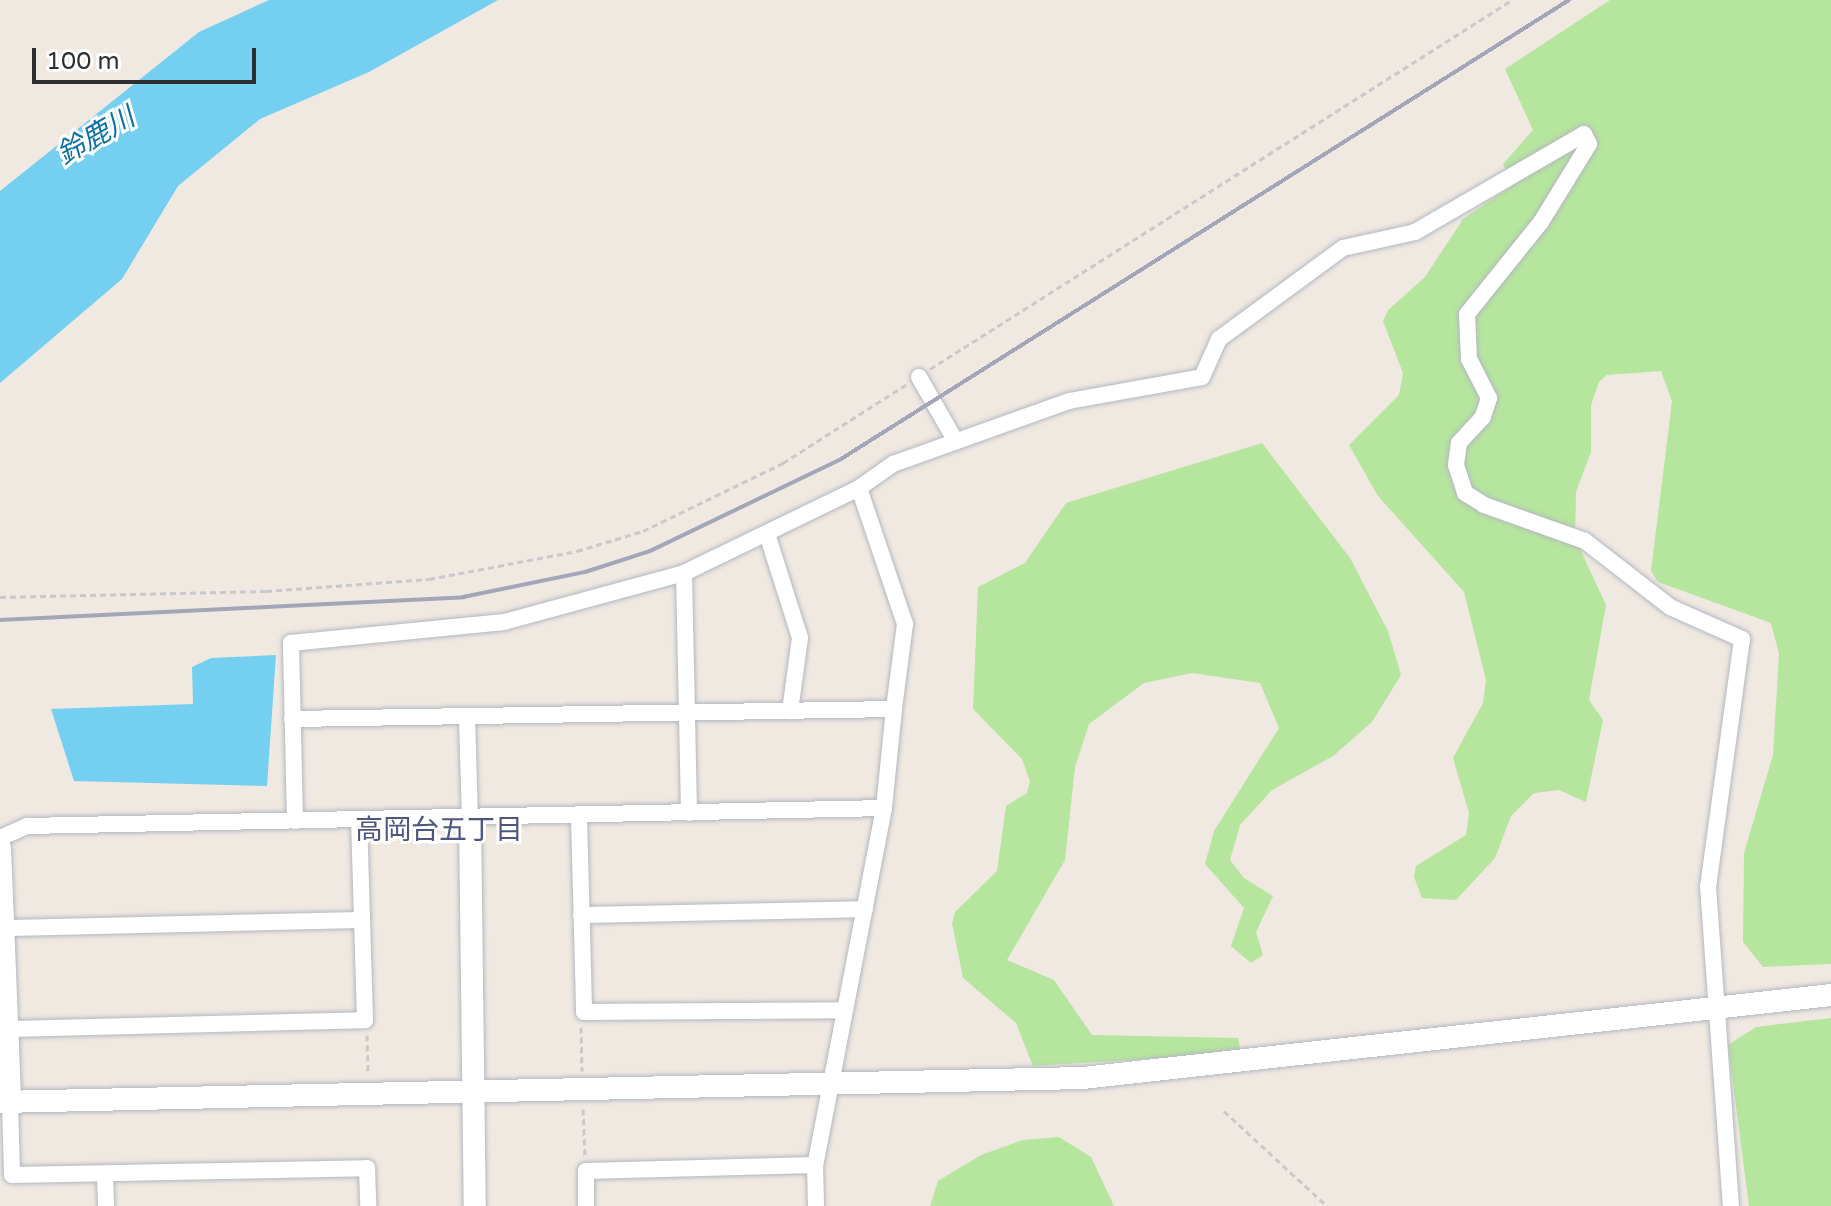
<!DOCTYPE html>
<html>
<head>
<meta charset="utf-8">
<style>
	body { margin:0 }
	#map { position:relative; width:1831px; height:1206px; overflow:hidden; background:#efe9e1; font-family:"Varela Round","Noto Sans JP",sans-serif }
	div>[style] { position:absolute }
	.green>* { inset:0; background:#b6e59e }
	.water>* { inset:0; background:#75cff0 }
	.path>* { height:3px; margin-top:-1.5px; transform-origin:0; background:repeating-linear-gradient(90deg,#c9c9c9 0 6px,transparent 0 10px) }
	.roads { filter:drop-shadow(0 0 2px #b4b7c1) drop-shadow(0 0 2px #b4b7c1) }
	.street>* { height:16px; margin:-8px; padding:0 8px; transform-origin:8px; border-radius:8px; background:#fff }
	.secondary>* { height:22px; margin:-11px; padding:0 11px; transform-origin:11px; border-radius:11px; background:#fff }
	.rail>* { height:4px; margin:-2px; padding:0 2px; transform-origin:2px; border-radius:2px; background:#a3a6b8 }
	span { translate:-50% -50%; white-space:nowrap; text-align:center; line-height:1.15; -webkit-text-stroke:6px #fff; paint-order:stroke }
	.water-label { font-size:28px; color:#0d6fa3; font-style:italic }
	.neighbourhood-label { font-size:28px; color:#4d5680 }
	.scale { position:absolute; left:32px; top:48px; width:224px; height:36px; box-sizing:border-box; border:4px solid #2e2e2e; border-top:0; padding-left:10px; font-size:24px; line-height:28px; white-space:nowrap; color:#2e2e2e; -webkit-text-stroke:6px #fff; paint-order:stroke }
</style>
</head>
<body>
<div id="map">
	<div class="green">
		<i style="clip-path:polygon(1610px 0,1831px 0,1831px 964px,1763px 967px,1743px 942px,1744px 853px,1773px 755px,1779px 654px,1771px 623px,1658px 582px,1651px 571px,1672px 401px,1661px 371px,1607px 375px,1599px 382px,1591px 405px,1591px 452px,1576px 492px,1575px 538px,1606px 605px,1589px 700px,1603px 720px,1586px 802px,1559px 790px,1534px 793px,1511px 816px,1495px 858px,1456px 900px,1422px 898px,1414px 877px,1416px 866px,1466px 835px,1469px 813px,1453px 758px,1483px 703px,1486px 680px,1464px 592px,1378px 496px,1349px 445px,1399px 395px,1403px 373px,1383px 321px,1388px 310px,1425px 277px,1463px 219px,1513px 185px,1503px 164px,1533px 130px,1505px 69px)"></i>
		<i style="clip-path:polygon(1262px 443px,1350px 558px,1388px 631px,1401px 675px,1372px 722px,1333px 756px,1272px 790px,1240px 825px,1230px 860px,1244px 878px,1273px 896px,1256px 932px,1263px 955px,1251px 963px,1231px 946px,1244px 908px,1205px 864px,1214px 831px,1279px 728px,1260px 683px,1192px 673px,1144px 683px,1089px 724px,1075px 767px,1065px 860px,1007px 960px,1054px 980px,1092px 1035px,1238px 1038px,1241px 1053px,1033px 1066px,1016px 1023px,963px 978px,952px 923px,955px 912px,997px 871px,1006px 806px,1027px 793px,1030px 781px,1022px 759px,973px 709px,978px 587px,1025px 563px,1066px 503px)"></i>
		<i style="clip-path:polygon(1831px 1018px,1831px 1206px,1749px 1206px,1728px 1045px,1756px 1027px)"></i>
		<i style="clip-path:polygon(1059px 1137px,1091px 1157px,1114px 1206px,930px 1206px,938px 1181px,981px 1155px,1023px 1140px)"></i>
	</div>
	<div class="water">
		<i style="clip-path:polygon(269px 0,498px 0,369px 72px,260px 119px,178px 186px,122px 279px,0 383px,0 191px,199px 32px)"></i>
		<i style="clip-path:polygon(276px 655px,267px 786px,74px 781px,51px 709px,193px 704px,192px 667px,211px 658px)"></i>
	</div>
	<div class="path">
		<i style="left:930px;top:369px;width:689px;rotate:-32.38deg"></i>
		<i style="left:0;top:597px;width:266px;rotate:-1.3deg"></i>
		<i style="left:266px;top:591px;width:163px;rotate:-4.2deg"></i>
		<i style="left:429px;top:579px;width:151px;rotate:-10.7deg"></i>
		<i style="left:577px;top:551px;width:69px;rotate:-16.9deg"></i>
		<i style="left:643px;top:531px;width:156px;rotate:-25.9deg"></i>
		<i style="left:783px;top:463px;width:147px;rotate:-32.5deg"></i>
		<i style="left:581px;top:1027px;width:44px;rotate:88.7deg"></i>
		<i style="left:367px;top:1035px;width:40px;rotate:88.6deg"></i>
		<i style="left:583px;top:1109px;width:48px;rotate:87.6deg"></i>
		<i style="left:1224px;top:1111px;width:140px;rotate:42.7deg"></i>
	</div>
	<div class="roads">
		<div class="street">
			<i style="left:919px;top:377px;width:73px;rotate:60.3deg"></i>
			<i style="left:859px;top:488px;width:42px;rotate:-35.2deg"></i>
			<i style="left:893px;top:464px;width:187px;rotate:-19.7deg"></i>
			<i style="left:1069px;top:401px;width:135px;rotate:-10.2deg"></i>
			<i style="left:1202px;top:377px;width:42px;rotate:-65.9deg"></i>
			<i style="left:1219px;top:339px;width:154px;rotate:-36.3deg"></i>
			<i style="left:1343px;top:248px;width:74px;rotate:-12.5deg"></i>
			<i style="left:1415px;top:232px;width:195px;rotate:-30.1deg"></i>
			<i style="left:1584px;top:134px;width:11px;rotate:63deg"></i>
			<i style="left:1589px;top:144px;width:92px;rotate:121.6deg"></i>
			<i style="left:1541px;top:222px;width:118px;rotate:128.8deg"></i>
			<i style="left:1467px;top:314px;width:45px;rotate:87.5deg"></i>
			<i style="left:1469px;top:359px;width:44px;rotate:62.9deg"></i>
			<i style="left:1489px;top:398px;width:20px;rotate:108deg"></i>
			<i style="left:1483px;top:417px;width:35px;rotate:133deg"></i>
			<i style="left:1459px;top:443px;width:22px;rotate:98deg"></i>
			<i style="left:1456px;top:465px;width:29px;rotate:72deg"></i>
			<i style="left:1465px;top:493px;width:22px;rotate:32deg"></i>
			<i style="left:1484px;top:505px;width:107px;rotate:19.6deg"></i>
			<i style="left:1585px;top:541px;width:108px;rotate:37.8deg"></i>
			<i style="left:1670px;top:607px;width:79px;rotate:24deg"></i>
			<i style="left:1742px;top:639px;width:249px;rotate:97.8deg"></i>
			<i style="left:1708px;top:886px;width:321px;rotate:85.9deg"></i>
			<i style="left:768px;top:537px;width:106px;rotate:72.4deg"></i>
			<i style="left:800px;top:638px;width:74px;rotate:97.8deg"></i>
			<i style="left:684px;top:573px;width:195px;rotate:-25.9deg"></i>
			<i style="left:859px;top:488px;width:144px;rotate:71.3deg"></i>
			<i style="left:905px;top:624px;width:86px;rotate:97.4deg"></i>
			<i style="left:467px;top:718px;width:100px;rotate:88.3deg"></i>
			<i style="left:292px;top:719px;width:602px;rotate:-0.95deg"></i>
			<i style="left:894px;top:709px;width:100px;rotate:95.8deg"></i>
			<i style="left:884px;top:808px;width:364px;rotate:100.9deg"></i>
			<i style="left:815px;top:1165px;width:41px;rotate:88.6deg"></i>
			<i style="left:579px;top:816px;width:196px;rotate:88.5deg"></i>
			<i style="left:584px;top:1012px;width:260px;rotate:-0.4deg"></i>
			<i style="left:295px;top:821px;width:178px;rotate:-91.3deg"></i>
			<i style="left:291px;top:643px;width:214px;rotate:-5.6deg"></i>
			<i style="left:504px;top:622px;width:187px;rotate:-15.2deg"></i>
			<i style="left:684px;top:573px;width:240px;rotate:88.8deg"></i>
			<i style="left:0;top:838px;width:30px;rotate:-24deg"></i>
			<i style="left:27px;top:826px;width:857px;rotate:-1.2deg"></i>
			<i style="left:581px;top:915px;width:284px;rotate:-1.2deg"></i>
			<i style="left:7px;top:928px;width:355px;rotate:-1.3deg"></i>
			<i style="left:9px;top:1029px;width:356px;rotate:-1.4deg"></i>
			<i style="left:365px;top:1020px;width:200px;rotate:-91.7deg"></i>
			<i style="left:10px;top:1102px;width:73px;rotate:88.4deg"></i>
			<i style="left:12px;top:1175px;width:355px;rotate:-1.1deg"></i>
			<i style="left:367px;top:1168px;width:38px;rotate:88deg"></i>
			<i style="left:105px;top:1174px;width:32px;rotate:88deg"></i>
			<i style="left:586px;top:1206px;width:35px;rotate:-90deg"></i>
			<i style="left:586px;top:1171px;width:229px;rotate:-1.5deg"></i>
		</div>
		<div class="secondary">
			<i style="left:470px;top:818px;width:388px;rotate:89.3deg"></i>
			<i style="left:0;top:848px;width:254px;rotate:87.7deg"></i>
			<i style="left:0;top:1102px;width:1083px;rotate:-1.27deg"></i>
			<i style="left:1083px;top:1078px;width:753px;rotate:-6.33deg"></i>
		</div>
	</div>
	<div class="rail">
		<i style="left:0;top:620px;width:464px;rotate:-2.8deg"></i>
		<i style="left:463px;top:597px;width:125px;rotate:-11.6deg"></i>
		<i style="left:585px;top:572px;width:68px;rotate:-17.9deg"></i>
		<i style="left:650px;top:551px;width:212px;rotate:-25.7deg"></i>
		<i style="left:841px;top:459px;width:861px;rotate:-32.23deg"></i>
	</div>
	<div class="water-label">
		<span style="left:96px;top:136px;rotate:-30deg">鈴鹿川</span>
	</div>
	<div class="neighbourhood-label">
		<span style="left:439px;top:830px">高岡台五丁目</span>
	</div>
	<div class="scale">100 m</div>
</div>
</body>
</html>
